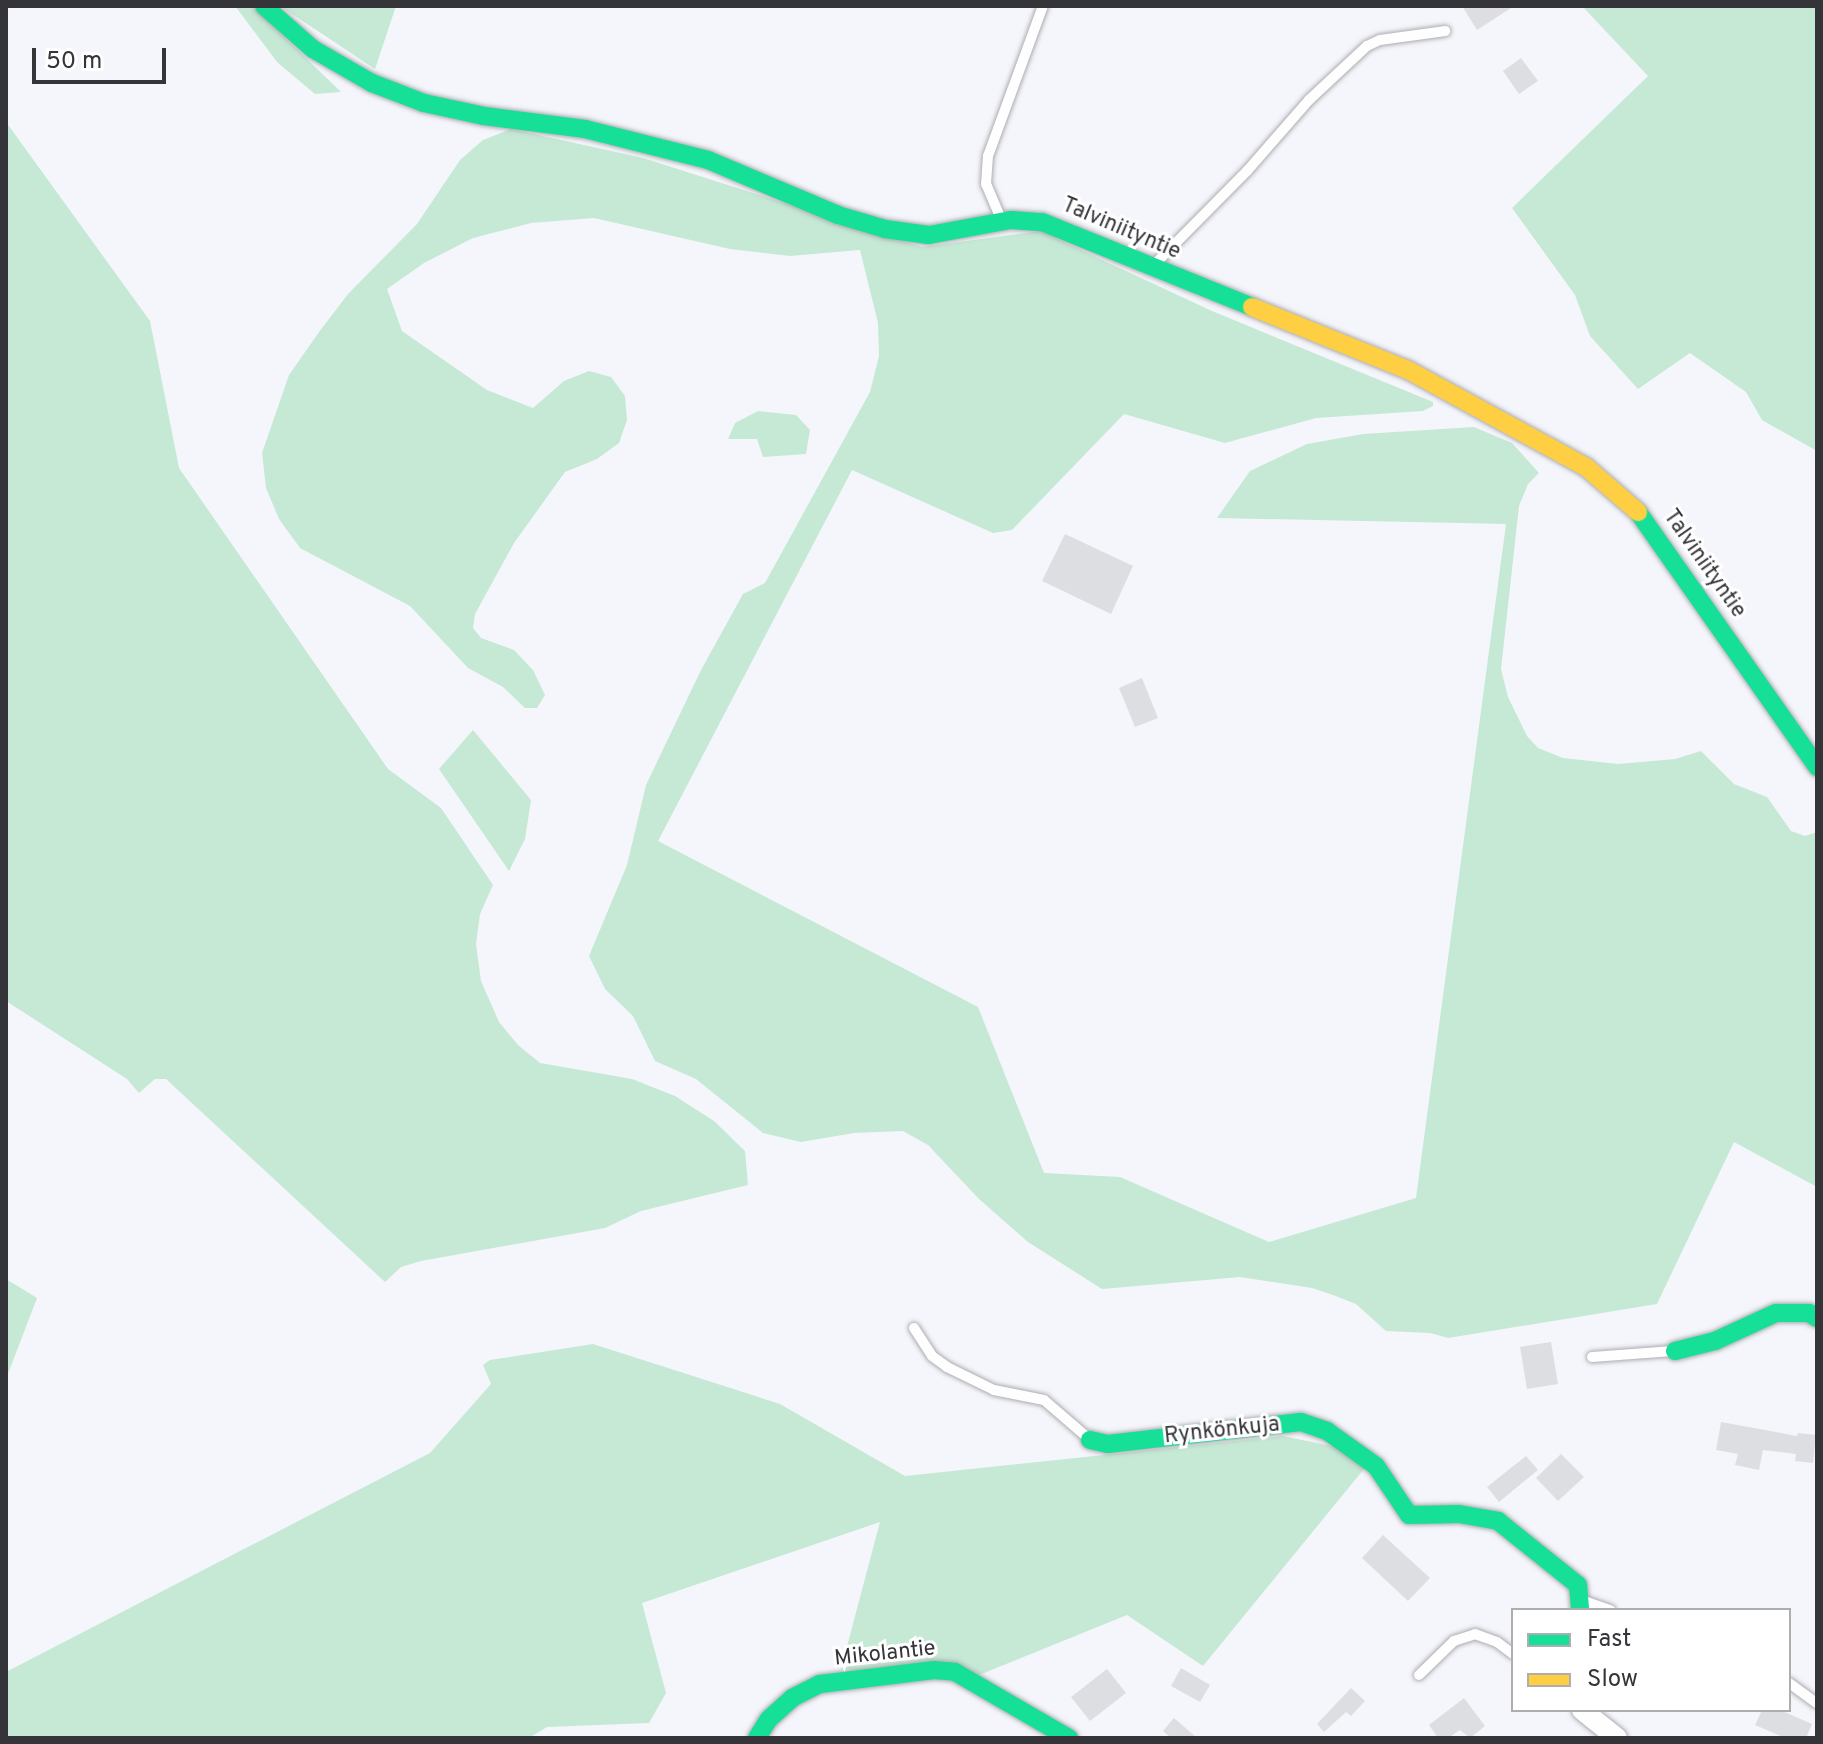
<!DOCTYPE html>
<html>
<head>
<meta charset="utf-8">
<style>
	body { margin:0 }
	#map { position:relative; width:1823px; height:1744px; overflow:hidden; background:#f5f6fb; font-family:Overpass,sans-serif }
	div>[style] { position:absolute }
	.green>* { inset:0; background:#c5e9d4 }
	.building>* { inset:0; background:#dddee2 }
	.roads { filter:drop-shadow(0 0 2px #adadb1) drop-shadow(0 0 2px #adadb1) }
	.lane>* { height:10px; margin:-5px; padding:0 5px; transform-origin:5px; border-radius:5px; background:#fefefe }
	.street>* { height:20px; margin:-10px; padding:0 10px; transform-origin:10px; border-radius:10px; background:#fefefe }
	.fast>* { height:18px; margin:-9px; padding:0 9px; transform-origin:9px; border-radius:9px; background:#16e098 }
	.slow>* { height:18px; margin:-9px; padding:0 9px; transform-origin:9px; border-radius:9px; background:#ffcf43 }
	span { translate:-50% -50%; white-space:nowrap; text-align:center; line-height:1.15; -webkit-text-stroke:6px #fff; paint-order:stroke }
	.street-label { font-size:22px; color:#343439 }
	.frame { position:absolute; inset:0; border:8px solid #343439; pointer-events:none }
	.legend { position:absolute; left:1511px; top:1608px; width:280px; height:104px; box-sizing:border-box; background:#fff; border:2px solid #aeaeb0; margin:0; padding:10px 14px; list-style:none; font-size:24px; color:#343439 }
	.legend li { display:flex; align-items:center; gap:16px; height:40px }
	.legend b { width:40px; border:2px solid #aeaeb0 }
	.scale { position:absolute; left:32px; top:48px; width:134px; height:36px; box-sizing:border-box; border:4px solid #343439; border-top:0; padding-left:10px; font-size:24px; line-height:28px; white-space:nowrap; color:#343439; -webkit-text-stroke:6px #fff; paint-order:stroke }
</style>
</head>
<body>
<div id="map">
	<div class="green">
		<i style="clip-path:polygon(235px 6px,252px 6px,341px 92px,315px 94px,277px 62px)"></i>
		<i style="clip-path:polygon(280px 6px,396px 6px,375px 69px)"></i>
		<i style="clip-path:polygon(1582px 6px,1817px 6px,1817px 451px,1762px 420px,1746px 392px,1690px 353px,1638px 389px,1590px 336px,1575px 295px,1512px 208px,1648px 76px)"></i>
		<i style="clip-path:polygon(6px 122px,150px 321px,179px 468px,388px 769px,441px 808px,493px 885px,480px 914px,476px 944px,481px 981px,499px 1022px,518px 1045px,540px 1063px,632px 1079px,675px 1096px,714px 1121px,745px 1151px,748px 1185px,641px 1211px,605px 1228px,421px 1261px,401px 1267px,385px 1282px,166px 1079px,155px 1079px,139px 1093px,127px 1079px,6px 1001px)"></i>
		<i style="clip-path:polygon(511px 129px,643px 158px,922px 247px,1040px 231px,1212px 311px,1433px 402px,1433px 406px,1423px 411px,1316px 418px,1225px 443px,1124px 414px,1012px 530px,993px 533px,852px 470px,658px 841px,978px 1007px,1044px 1173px,1120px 1177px,1269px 1242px,1416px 1198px,1506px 524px,1217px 518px,1250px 471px,1307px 444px,1363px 434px,1474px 427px,1512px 443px,1539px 473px,1528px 484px,1519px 506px,1501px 669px,1508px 697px,1527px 736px,1538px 748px,1563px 758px,1618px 764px,1675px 759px,1701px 751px,1734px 784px,1767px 797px,1791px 831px,1805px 836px,1817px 832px,1817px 1187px,1734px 1142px,1657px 1304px,1448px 1338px,1430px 1333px,1386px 1331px,1356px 1304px,1333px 1295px,1312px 1288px,1240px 1277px,1102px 1289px,1028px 1242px,979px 1199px,928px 1145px,903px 1131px,854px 1133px,801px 1142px,763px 1133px,696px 1079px,655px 1061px,633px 1016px,605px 989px,589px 956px,627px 865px,646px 785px,701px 670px,743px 594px,765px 583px,870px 392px,879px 356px,878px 323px,860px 250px,790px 256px,730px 249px,594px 218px,531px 223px,473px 238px,424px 263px,387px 289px,402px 331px,487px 390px,533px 408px,564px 381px,589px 371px,611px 377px,625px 396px,627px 420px,619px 443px,597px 459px,565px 472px,514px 543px,475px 614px,473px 628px,481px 638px,514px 650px,533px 670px,545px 695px,537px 708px,525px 708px,503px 687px,468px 668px,410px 606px,300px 548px,279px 519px,266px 488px,262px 453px,289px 375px,319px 332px,348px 294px,417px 224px,460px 160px,483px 140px)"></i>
		<i style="clip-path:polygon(758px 411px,796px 415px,810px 430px,806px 454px,763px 457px,757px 439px,728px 439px,735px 423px)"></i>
		<i style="clip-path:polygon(473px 730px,531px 800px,525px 839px,509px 871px,439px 769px)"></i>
		<i style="clip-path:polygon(6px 1279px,37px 1298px,6px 1379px)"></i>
		<i style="clip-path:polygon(593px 1344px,780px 1404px,905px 1476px,1283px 1436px,1336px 1447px,1368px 1464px,1203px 1666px,1127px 1615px,974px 1677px,841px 1669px,880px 1522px,642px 1603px,666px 1693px,649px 1723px,547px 1727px,529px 1738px,6px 1738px,6px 1672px,430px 1453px,491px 1384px,483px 1365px,490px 1360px)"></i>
	</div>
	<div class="building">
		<i style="clip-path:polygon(1462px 6px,1514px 6px,1477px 30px)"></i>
		<i style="clip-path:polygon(1521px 58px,1538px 81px,1519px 94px,1503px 71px)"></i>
		<i style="clip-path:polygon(1065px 534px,1133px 566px,1111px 614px,1042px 581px)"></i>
		<i style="clip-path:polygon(1142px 678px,1158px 718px,1135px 727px,1119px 688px)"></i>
		<i style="clip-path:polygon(1551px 1342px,1558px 1384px,1527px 1389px,1520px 1347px)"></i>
		<i style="clip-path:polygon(1721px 1422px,1797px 1436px,1798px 1433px,1816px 1435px,1813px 1463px,1795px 1461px,1796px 1454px,1763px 1450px,1759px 1470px,1735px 1465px,1738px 1454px,1716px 1450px)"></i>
		<i style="clip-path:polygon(1561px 1454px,1584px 1477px,1558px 1501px,1536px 1478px)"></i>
		<i style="clip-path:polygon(1526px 1456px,1538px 1470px,1499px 1502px,1487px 1487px)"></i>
		<i style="clip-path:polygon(1383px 1535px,1430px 1578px,1408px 1601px,1362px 1558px)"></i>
		<i style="clip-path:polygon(1181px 1668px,1210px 1685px,1200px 1702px,1171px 1686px)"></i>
		<i style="clip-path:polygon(1107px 1669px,1126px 1693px,1090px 1721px,1071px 1697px)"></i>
		<i style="clip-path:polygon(1351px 1688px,1365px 1701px,1351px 1716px,1346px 1712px,1324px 1732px,1317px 1724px)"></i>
		<i style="clip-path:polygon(1464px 1698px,1485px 1726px,1470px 1738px,1460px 1730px,1448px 1738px,1438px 1738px,1429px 1725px)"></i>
		<i style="clip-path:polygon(1762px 1710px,1780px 1710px,1812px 1724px,1806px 1738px,1785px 1738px,1755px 1725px)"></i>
		<i style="clip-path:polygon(1174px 1718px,1197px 1738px,1171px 1738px,1163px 1731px)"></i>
	</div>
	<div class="roads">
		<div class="lane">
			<i style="left:1001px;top:219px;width:38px;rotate:-113deg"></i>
			<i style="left:986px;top:184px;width:28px;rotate:-86deg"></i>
			<i style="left:988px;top:156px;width:160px;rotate:-69.9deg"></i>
			<i style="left:1155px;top:264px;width:131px;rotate:-45.3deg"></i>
			<i style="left:1247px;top:171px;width:94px;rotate:-48.9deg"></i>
			<i style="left:1309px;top:100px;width:79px;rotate:-43deg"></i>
			<i style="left:1367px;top:46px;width:14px;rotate:-25deg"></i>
			<i style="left:1380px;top:40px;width:66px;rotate:-7.9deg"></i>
			<i style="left:914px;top:1328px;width:33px;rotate:57deg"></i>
			<i style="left:932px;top:1356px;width:19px;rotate:36deg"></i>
			<i style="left:947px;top:1367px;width:52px;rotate:26.1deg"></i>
			<i style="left:994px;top:1390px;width:51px;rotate:11.3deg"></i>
			<i style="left:1044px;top:1400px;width:58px;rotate:40.8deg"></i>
			<i style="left:1592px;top:1357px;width:81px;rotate:-4.2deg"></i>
			<i style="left:1584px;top:1601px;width:28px;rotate:19deg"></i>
			<i style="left:1419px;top:1675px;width:49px;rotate:-44.2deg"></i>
			<i style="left:1454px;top:1641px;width:22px;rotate:-18deg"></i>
			<i style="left:1475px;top:1634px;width:23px;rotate:20deg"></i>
			<i style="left:1497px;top:1642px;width:20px;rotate:37deg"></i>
			<i style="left:1789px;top:1683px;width:34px;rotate:36deg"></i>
		</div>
		<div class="street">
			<i style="left:1582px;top:1710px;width:45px;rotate:38.7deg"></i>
		</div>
		<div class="fast">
			<i style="left:264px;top:6px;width:65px;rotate:41.3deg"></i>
			<i style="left:313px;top:49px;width:68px;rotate:30deg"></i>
			<i style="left:372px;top:83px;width:56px;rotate:21deg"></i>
			<i style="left:424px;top:103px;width:61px;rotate:12.2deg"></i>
			<i style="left:484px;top:116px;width:102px;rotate:7.3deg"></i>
			<i style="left:585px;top:129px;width:127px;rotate:14.1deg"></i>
			<i style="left:708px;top:160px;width:141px;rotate:22.9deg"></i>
			<i style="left:838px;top:215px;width:49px;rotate:16.6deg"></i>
			<i style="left:885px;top:229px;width:44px;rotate:7.8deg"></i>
			<i style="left:929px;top:235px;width:83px;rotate:-10.4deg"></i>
			<i style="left:1011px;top:220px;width:31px;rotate:4deg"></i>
			<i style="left:1042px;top:222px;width:227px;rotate:22deg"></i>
			<i style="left:1638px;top:512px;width:312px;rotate:54.9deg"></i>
			<i style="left:1675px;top:1351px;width:41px;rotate:-14deg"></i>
			<i style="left:1715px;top:1341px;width:67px;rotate:-24.7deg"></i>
			<i style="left:1776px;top:1313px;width:33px"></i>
			<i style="left:1809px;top:1313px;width:9px;rotate:32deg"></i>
			<i style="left:1090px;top:1440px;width:18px;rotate:13deg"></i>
			<i style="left:1108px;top:1444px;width:194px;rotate:-6.5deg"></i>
			<i style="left:1301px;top:1422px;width:28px;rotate:19deg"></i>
			<i style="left:1327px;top:1431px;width:60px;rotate:35.5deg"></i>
			<i style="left:1376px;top:1466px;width:59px;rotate:56deg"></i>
			<i style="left:1409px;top:1515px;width:50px;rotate:-1.1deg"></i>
			<i style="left:1459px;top:1514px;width:40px;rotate:10deg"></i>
			<i style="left:1498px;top:1521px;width:102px;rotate:38.7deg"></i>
			<i style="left:1578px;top:1585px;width:25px;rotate:85deg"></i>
			<i style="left:757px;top:1738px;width:22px;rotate:-58deg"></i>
			<i style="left:769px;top:1719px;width:31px;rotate:-42deg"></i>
			<i style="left:792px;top:1698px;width:31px;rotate:-27deg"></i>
			<i style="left:820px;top:1684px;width:115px;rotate:-7deg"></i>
			<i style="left:934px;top:1670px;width:21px;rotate:5deg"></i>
			<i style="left:955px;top:1672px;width:132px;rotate:30.1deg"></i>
		</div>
		<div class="slow">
			<i style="left:1252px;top:307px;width:168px;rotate:22deg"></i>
			<i style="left:1408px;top:370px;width:203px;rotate:28.6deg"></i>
			<i style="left:1586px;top:467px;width:69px;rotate:40.9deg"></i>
		</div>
	</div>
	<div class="street-label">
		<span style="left:1121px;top:229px;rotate:23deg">Talviniityntie</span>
		<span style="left:1704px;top:564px;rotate:55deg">Talviniityntie</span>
		<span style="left:1222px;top:1431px;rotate:-6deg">Rynkönkuja</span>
		<span style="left:885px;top:1654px;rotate:-6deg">Mikolantie</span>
	</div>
	<div class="frame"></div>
	<ul class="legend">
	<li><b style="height:10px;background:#16e098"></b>Fast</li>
	<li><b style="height:10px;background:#ffcf43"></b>Slow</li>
	</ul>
	<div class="scale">50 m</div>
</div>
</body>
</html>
